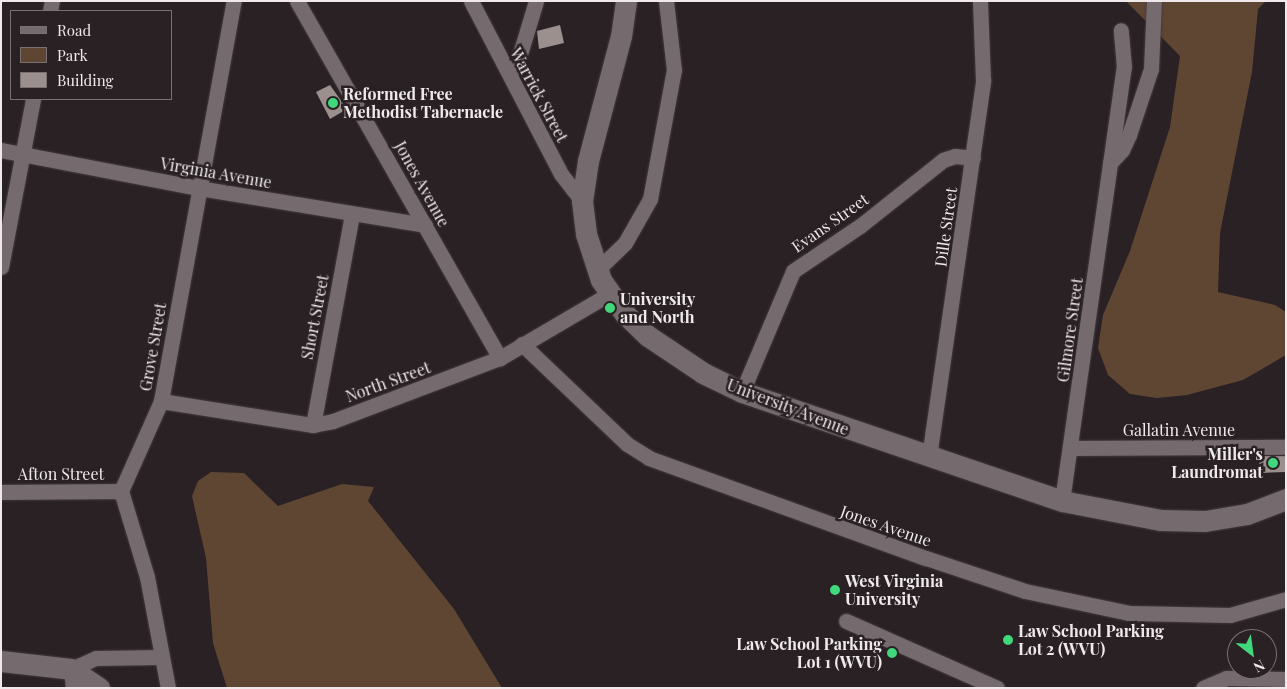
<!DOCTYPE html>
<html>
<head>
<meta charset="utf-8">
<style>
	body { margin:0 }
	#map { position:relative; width:1287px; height:689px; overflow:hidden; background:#292124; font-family:"Playfair Display",serif }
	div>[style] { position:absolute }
	.green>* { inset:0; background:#5f4633 }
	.building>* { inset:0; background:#9b908e }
	.roads { filter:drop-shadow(0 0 1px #433b3e) drop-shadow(0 0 1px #433b3e) }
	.street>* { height:15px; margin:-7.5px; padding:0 7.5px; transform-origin:7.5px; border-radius:7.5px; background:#756a6e }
	.secondary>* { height:21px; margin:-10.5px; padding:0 10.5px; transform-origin:10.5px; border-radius:10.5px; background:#756a6e }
	.dots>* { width:14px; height:14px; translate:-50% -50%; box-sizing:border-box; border:2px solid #292124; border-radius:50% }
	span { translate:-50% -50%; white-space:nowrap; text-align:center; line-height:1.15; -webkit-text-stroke:5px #292124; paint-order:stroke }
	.poi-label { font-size:16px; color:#efe9eb; font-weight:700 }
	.left { translate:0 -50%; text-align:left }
	.right { translate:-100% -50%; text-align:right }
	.street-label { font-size:16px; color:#efe9eb }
	.frame { position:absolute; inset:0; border:2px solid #efe9eb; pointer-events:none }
	.legend { position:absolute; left:10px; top:10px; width:162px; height:90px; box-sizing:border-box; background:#292124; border:1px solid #787174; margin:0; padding:6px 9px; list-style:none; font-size:15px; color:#efe9eb }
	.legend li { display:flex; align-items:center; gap:10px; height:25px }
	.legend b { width:25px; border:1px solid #787174 }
	.north { position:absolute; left:1227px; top:629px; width:50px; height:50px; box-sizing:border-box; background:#292124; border:1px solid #787174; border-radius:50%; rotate:150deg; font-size:14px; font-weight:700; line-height:20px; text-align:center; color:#efe9eb }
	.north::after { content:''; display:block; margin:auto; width:18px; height:22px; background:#41d77c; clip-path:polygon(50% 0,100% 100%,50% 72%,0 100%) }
</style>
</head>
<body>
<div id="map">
	<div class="green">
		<i style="clip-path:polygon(1126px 1px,1266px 1px,1258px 9px,1252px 72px,1220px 233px,1218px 292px,1275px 305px,1286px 312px,1286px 355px,1243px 380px,1187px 395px,1157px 398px,1130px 394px,1108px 375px,1098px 348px,1103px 315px,1130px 251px,1170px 127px,1180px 56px)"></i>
		<i style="clip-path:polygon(211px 472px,244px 473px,278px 506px,342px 484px,374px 487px,368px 501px,454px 609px,502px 688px,227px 688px,213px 643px,206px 558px,192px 496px,198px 481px)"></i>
	</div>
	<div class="building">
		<i style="clip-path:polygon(560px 25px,564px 43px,539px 49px,537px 31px)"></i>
		<i style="clip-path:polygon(330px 85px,347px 109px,330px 119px,316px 92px)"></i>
		<i style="clip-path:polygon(1259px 456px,1286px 456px,1286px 472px,1260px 473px)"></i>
	</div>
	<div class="roads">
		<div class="street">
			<i style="left:297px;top:1px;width:411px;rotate:60.4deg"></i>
			<i style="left:471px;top:1px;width:195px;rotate:62.5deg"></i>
			<i style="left:561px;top:174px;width:34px;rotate:52deg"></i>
			<i style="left:50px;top:11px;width:10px;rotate:-79deg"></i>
			<i style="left:509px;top:73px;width:9px;rotate:-41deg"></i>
			<i style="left:516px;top:67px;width:69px;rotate:-73.1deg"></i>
			<i style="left:1px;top:150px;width:202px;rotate:10.9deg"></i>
			<i style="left:199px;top:188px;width:229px;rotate:9.3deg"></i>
			<i style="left:1110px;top:163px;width:18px;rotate:-47deg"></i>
			<i style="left:1122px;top:150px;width:17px;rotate:-65deg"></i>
			<i style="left:1129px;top:135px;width:70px;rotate:-71.6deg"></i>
			<i style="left:1151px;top:69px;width:68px;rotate:-87.5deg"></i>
			<i style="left:1px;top:267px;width:171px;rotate:-79.2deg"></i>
			<i style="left:598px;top:269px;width:37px;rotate:-44deg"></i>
			<i style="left:625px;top:243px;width:51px;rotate:-60.4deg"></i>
			<i style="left:650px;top:199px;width:131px;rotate:-79.5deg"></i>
			<i style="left:674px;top:70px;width:69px;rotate:-96.6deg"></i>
			<i style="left:522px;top:344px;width:145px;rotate:43.6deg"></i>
			<i style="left:627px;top:444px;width:26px;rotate:32deg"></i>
			<i style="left:649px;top:458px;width:294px;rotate:19.9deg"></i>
			<i style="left:926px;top:558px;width:104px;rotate:18.4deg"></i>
			<i style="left:1025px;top:591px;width:106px;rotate:11.9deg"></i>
			<i style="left:1129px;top:613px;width:101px;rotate:1.1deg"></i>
			<i style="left:1230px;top:615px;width:58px;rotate:-15.9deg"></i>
			<i style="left:742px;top:392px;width:131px;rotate:-67.1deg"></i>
			<i style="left:793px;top:271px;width:81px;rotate:-33.9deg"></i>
			<i style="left:860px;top:226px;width:106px;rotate:-38.5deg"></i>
			<i style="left:943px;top:160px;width:13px;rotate:-18deg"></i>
			<i style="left:955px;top:156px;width:18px;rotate:6deg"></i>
			<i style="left:161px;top:401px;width:154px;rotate:9deg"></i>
			<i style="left:313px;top:425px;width:20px;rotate:-11deg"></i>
			<i style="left:333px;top:421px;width:178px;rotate:-20.7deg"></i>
			<i style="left:500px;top:358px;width:126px;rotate:-30.4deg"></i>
			<i style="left:313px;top:425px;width:214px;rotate:-79.5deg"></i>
			<i style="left:1072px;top:448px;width:214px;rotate:-0.3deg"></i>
			<i style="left:929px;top:457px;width:381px;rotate:-81.8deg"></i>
			<i style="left:983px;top:80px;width:79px;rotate:-92.2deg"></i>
			<i style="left:1px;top:492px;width:120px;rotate:-0.5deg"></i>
			<i style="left:1062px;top:501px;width:438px;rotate:-81.9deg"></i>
			<i style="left:1124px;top:67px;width:37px;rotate:-95deg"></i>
			<i style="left:846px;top:621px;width:165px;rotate:23.9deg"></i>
			<i style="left:73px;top:688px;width:19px;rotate:-96deg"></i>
			<i style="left:71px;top:669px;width:27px;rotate:-24deg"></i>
			<i style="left:96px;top:658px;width:64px;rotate:-0.9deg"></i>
			<i style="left:168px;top:688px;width:113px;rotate:-100.7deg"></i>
			<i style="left:147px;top:577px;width:90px;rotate:-106.8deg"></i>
			<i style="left:121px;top:491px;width:98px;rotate:-66deg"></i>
			<i style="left:161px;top:401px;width:407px;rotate:-79.7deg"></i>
			<i style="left:1203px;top:688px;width:25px;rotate:-23deg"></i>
			<i style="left:1226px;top:678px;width:60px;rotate:1deg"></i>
		</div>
		<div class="secondary">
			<i style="left:626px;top:1px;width:35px;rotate:98deg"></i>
			<i style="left:621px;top:36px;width:129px;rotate:104.8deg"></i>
			<i style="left:588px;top:161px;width:40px;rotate:98.5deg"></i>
			<i style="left:582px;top:201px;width:33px;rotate:83deg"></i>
			<i style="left:586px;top:234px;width:48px;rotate:71.9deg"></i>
			<i style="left:601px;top:280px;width:42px;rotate:54.8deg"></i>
			<i style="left:625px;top:314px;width:32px;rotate:44deg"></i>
			<i style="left:648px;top:336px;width:66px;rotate:33.9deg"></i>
			<i style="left:703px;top:373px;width:43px;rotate:26deg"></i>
			<i style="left:742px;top:392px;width:338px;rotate:18.8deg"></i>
			<i style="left:1062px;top:501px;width:101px;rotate:10.9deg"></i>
			<i style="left:1161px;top:520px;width:44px;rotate:1.3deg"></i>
			<i style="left:1205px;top:521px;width:43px;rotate:-9.5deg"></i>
			<i style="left:1247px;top:514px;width:42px;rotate:-21deg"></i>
			<i style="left:1px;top:661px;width:70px;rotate:6.5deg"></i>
			<i style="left:71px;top:669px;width:34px;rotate:34deg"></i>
		</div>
	</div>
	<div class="dots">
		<i style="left:333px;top:103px;background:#41d77c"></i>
		<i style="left:610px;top:308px;background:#41d77c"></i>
		<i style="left:1273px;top:463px;background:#41d77c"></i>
		<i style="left:835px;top:590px;background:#41d77c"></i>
		<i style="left:1008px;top:640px;background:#41d77c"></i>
		<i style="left:892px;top:653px;background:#41d77c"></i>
	</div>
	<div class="poi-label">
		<span class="left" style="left:343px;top:103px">Reformed Free<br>Methodist Tabernacle</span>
		<span class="left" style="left:620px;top:308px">University<br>and North</span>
		<span class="right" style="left:1263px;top:463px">Miller's<br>Laundromat</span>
		<span class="left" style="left:845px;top:590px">West Virginia<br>University</span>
		<span class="left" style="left:1018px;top:640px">Law School Parking<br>Lot 2 (WVU)</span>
		<span class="right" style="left:882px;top:653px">Law School Parking<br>Lot 1 (WVU)</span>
	</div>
	<div class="street-label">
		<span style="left:539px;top:95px;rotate:62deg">Warrick Street</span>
		<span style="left:216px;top:173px;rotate:10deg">Virginia Avenue</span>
		<span style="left:422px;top:184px;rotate:61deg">Jones Avenue</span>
		<span style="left:830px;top:223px;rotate:-35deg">Evans Street</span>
		<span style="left:946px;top:227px;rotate:-82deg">Dille Street</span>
		<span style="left:315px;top:317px;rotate:-79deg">Short Street</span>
		<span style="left:1070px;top:330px;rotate:-82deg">Gilmore Street</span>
		<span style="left:153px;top:347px;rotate:-80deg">Grove Street</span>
		<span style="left:388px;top:382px;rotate:-20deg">North Street</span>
		<span style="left:788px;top:407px;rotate:21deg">University Avenue</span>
		<span style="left:1179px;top:430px">Gallatin Avenue</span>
		<span style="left:61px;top:474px">Afton Street</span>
		<span style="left:886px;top:526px;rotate:19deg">Jones Avenue</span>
	</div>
	<div class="frame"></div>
	<ul class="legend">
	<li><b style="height:6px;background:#756a6e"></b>Road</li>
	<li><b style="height:14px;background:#5f4633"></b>Park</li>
	<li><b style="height:14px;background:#9b908e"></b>Building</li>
	</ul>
	<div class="north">N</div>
</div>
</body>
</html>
